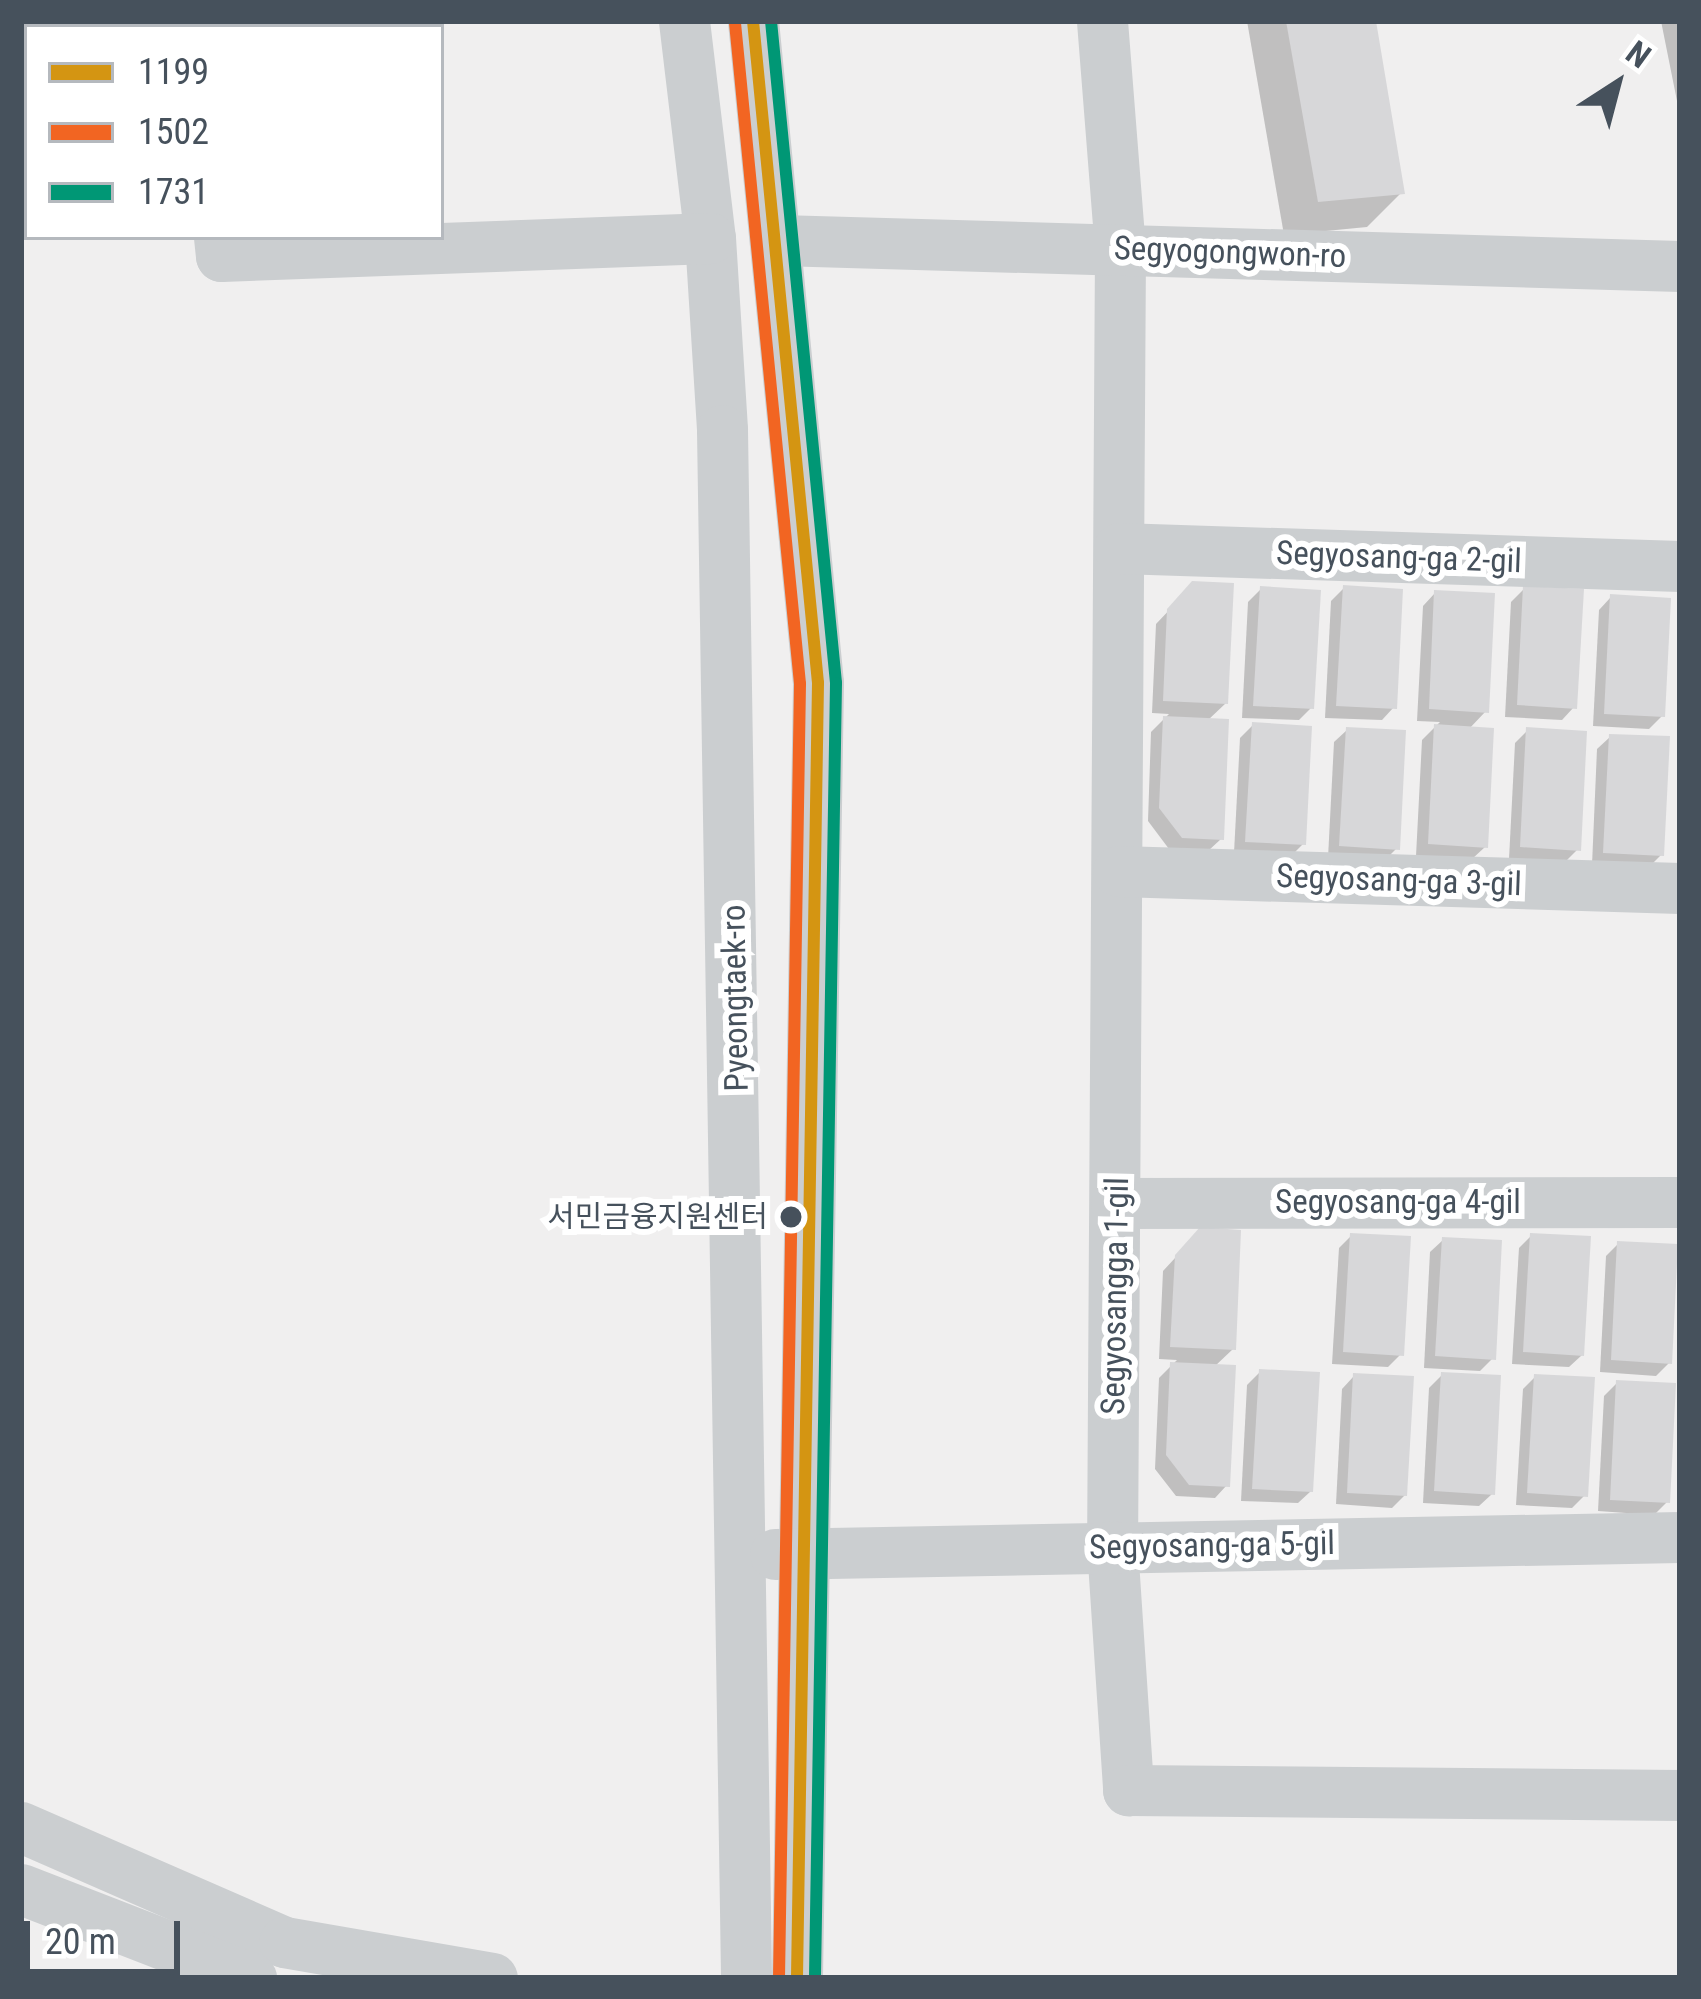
<!DOCTYPE html>
<html>
<head>
<meta charset="utf-8">
<style>
	body { margin:0 }
	#map { position:relative; width:1701px; height:1999px; overflow:hidden; background:#f0efef; font-family:"Roboto Condensed","Noto Sans KR",sans-serif }
	div>[style] { position:absolute }
	.shadow>* { inset:0; background:#0003 }
	.building>* { inset:0; background:#d7d7d9 }
	.minor>* { height:51px; margin:-25.5px; padding:0 25.5px; transform-origin:25.5px; border-radius:25.5px; background:#cbced0 }
	.bus-1>* { height:12px; margin:-6px; padding:0 6px; transform-origin:6px; border-radius:6px; background:#d49512 }
	.bus-2>* { height:12px; margin:-6px; padding:0 6px; transform-origin:6px; border-radius:6px; background:#f26522 }
	.bus-3>* { height:12px; margin:-6px; padding:0 6px; transform-origin:6px; border-radius:6px; background:#009775 }
	.dots>* { width:33px; height:33px; translate:-50% -50%; box-sizing:border-box; border:6px solid #fff; border-radius:50% }
	span { translate:-50% -50%; white-space:nowrap; text-align:center; line-height:1.15; -webkit-text-stroke:12px #fff; paint-order:stroke }
	.bus-label { font-size:30px; color:#46515c }
	.right { translate:-100% -50%; text-align:right }
	.street-label { font-size:33px; color:#46515c }
	.frame { position:absolute; inset:0; border:24px solid #46515c; pointer-events:none }
	.legend { position:absolute; left:24px; top:24px; width:420px; height:216px; box-sizing:border-box; background:#fff; border:3px solid #b5b9be; margin:0; padding:15px 21px; list-style:none; font-size:36px; color:#46515c }
	.legend li { display:flex; align-items:center; gap:24px; height:60px }
	.legend b { width:60px; border:3px solid #b5b9be }
	.north { position:absolute; left:1557px; top:24px; width:120px; height:120px; -webkit-text-stroke:9px #fff; paint-order:stroke; rotate:36deg; font-size:33px; font-weight:700; line-height:48px; text-align:center; color:#46515c }
	.north::after { content:''; display:block; margin:auto; width:42px; height:54px; background:#46515c; clip-path:polygon(50% 0,100% 100%,50% 72%,0 100%) }
	.scale { position:absolute; left:24px; top:1921px; width:156px; height:54px; box-sizing:border-box; border:6px solid #46515c; border-top:0; padding-left:15px; font-size:36px; line-height:42px; white-space:nowrap; color:#46515c; -webkit-text-stroke:9px #fff; paint-order:stroke }
</style>
</head>
<body>
<div id="map">
	<div class="shadow">
		<i style="clip-path:polygon(1247px 21px,1373px 21px,1401px 193px,1367px 227px,1284px 235px)"></i>
		<i style="clip-path:polygon(1661px 21px,1680px 21px,1680px 116px)"></i>
		<i style="clip-path:polygon(1194px 584px,1226px 703px,1207px 721px,1221px 839px,1208px 851px,1169px 849px,1148px 821px,1151px 732px,1169px 714px,1152px 713px,1156px 624px)"></i>
		<i style="clip-path:polygon(1344px 588px,1394px 707px,1382px 720px,1325px 718px,1331px 601px)"></i>
		<i style="clip-path:polygon(1261px 589px,1311px 708px,1299px 720px,1242px 718px,1248px 602px)"></i>
		<i style="clip-path:polygon(1524px 589px,1574px 707px,1562px 720px,1505px 717px,1511px 602px)"></i>
		<i style="clip-path:polygon(1435px 593px,1486px 711px,1468px 730px,1485px 847px,1472px 859px,1416px 856px,1422px 740px,1440px 722px,1417px 721px,1423px 606px)"></i>
		<i style="clip-path:polygon(1611px 597px,1662px 716px,1649px 729px,1593px 726px,1599px 610px)"></i>
		<i style="clip-path:polygon(1253px 725px,1303px 844px,1290px 857px,1234px 853px,1240px 738px)"></i>
		<i style="clip-path:polygon(1347px 730px,1397px 848px,1384px 861px,1328px 858px,1334px 742px)"></i>
		<i style="clip-path:polygon(1528px 730px,1578px 849px,1565px 862px,1509px 859px,1515px 743px)"></i>
		<i style="clip-path:polygon(1610px 737px,1661px 855px,1648px 868px,1592px 865px,1597px 749px)"></i>
		<i style="clip-path:polygon(1201px 1230px,1233px 1349px,1214px 1367px,1227px 1485px,1215px 1498px,1176px 1496px,1155px 1469px,1159px 1378px,1177px 1360px,1159px 1359px,1163px 1271px)"></i>
		<i style="clip-path:polygon(1351px 1236px,1401px 1354px,1388px 1367px,1332px 1364px,1339px 1248px)"></i>
		<i style="clip-path:polygon(1531px 1236px,1582px 1355px,1569px 1367px,1512px 1364px,1519px 1248px)"></i>
		<i style="clip-path:polygon(1443px 1240px,1493px 1358px,1480px 1371px,1424px 1368px,1430px 1252px)"></i>
		<i style="clip-path:polygon(1618px 1244px,1669px 1363px,1656px 1376px,1600px 1372px,1606px 1256px)"></i>
		<i style="clip-path:polygon(1260px 1372px,1311px 1491px,1298px 1503px,1241px 1501px,1247px 1385px)"></i>
		<i style="clip-path:polygon(1442px 1375px,1492px 1494px,1479px 1506px,1423px 1503px,1429px 1388px)"></i>
		<i style="clip-path:polygon(1354px 1376px,1405px 1495px,1392px 1508px,1336px 1504px,1342px 1389px)"></i>
		<i style="clip-path:polygon(1535px 1377px,1585px 1495px,1572px 1508px,1516px 1505px,1523px 1389px)"></i>
		<i style="clip-path:polygon(1617px 1383px,1667px 1502px,1654px 1515px,1598px 1511px,1604px 1396px)"></i>
	</div>
	<div class="building">
		<i style="clip-path:polygon(1286px 21px,1376px 21px,1405px 194px,1318px 202px)"></i>
		<i style="clip-path:polygon(1192px 581px,1234px 583px,1228px 704px,1163px 701px,1167px 609px)"></i>
		<i style="clip-path:polygon(1343px 585px,1403px 589px,1397px 709px,1336px 706px)"></i>
		<i style="clip-path:polygon(1260px 586px,1321px 590px,1314px 709px,1253px 706px)"></i>
		<i style="clip-path:polygon(1523px 586px,1584px 589px,1577px 709px,1517px 705px)"></i>
		<i style="clip-path:polygon(1434px 590px,1495px 593px,1489px 713px,1429px 709px)"></i>
		<i style="clip-path:polygon(1610px 594px,1671px 598px,1665px 717px,1604px 714px)"></i>
		<i style="clip-path:polygon(1163px 716px,1229px 719px,1224px 840px,1182px 838px,1159px 808px)"></i>
		<i style="clip-path:polygon(1252px 722px,1312px 726px,1306px 845px,1245px 842px)"></i>
		<i style="clip-path:polygon(1434px 724px,1494px 728px,1488px 848px,1428px 844px)"></i>
		<i style="clip-path:polygon(1346px 727px,1406px 730px,1400px 850px,1339px 846px)"></i>
		<i style="clip-path:polygon(1526px 727px,1587px 731px,1581px 851px,1520px 847px)"></i>
		<i style="clip-path:polygon(1609px 734px,1670px 736px,1664px 856px,1603px 853px)"></i>
		<i style="clip-path:polygon(1200px 1227px,1241px 1230px,1236px 1350px,1170px 1347px,1175px 1255px)"></i>
		<i style="clip-path:polygon(1350px 1233px,1411px 1236px,1404px 1356px,1343px 1352px)"></i>
		<i style="clip-path:polygon(1530px 1233px,1591px 1236px,1584px 1356px,1523px 1352px)"></i>
		<i style="clip-path:polygon(1442px 1237px,1502px 1240px,1496px 1360px,1435px 1356px)"></i>
		<i style="clip-path:polygon(1617px 1241px,1678px 1244px,1672px 1364px,1611px 1360px)"></i>
		<i style="clip-path:polygon(1170px 1362px,1236px 1365px,1230px 1487px,1189px 1485px,1166px 1455px)"></i>
		<i style="clip-path:polygon(1259px 1369px,1320px 1372px,1313px 1492px,1252px 1489px)"></i>
		<i style="clip-path:polygon(1441px 1372px,1501px 1375px,1495px 1495px,1434px 1491px)"></i>
		<i style="clip-path:polygon(1353px 1373px,1414px 1376px,1407px 1496px,1347px 1493px)"></i>
		<i style="clip-path:polygon(1534px 1374px,1595px 1377px,1588px 1497px,1527px 1493px)"></i>
		<i style="clip-path:polygon(1616px 1380px,1676px 1383px,1670px 1503px,1610px 1500px)"></i>
	</div>
	<div class="minor">
		<i style="left:189px;top:21px;width:6px;rotate:81deg"></i>
		<i style="left:684px;top:21px;width:219px;rotate:83.2deg"></i>
		<i style="left:710px;top:238px;width:192px;rotate:86.4deg"></i>
		<i style="left:722px;top:430px;width:1548px;rotate:89.11deg"></i>
		<i style="left:753px;top:21px;width:665px;rotate:84.39deg"></i>
		<i style="left:818px;top:683px;width:1295px;rotate:90.93deg"></i>
		<i style="left:1102px;top:21px;width:229px;rotate:85.5deg"></i>
		<i style="left:1120px;top:249px;width:1297px;rotate:90.35deg"></i>
		<i style="left:1112px;top:1546px;width:245px;rotate:86.2deg"></i>
		<i style="left:1128px;top:1790px;width:552px;rotate:0.52deg"></i>
		<i style="left:219px;top:237px;width:19px;rotate:84deg"></i>
		<i style="left:221px;top:256px;width:489px;rotate:-2.1deg"></i>
		<i style="left:779px;top:240px;width:901px;rotate:1.65deg"></i>
		<i style="left:1119px;top:548px;width:561px;rotate:1.84deg"></i>
		<i style="left:1118px;top:871px;width:562px;rotate:1.73deg"></i>
		<i style="left:1116px;top:1203px;width:564px;rotate:-0.1deg"></i>
		<i style="left:775px;top:1554px;width:905px;rotate:-1.08deg"></i>
		<i style="left:21px;top:1827px;width:287px;rotate:23.6deg"></i>
		<i style="left:284px;top:1942px;width:211px;rotate:9.8deg"></i>
		<i style="left:21px;top:1889px;width:247px;rotate:21.2deg"></i>
	</div>
	<div class="bus-1">
		<i style="left:753px;top:21px;width:665px;rotate:84.39deg"></i>
		<i style="left:818px;top:683px;width:1295px;rotate:90.93deg"></i>
	</div>
	<div class="bus-2">
		<i style="left:735px;top:23px;width:664px;rotate:84.38deg"></i>
		<i style="left:800px;top:684px;width:1294px;rotate:90.93deg"></i>
	</div>
	<div class="bus-3">
		<i style="left:771px;top:21px;width:665px;rotate:84.39deg"></i>
		<i style="left:836px;top:683px;width:1295px;rotate:90.93deg"></i>
	</div>
	<div class="dots">
		<i style="left:791px;top:1217px;background:#46515c"></i>
	</div>
	<div class="bus-label">
		<span class="right" style="left:768px;top:1217px">서민금융지원센터</span>
	</div>
	<div class="street-label">
		<span style="left:1230px;top:252px;rotate:2deg">Segyogongwon-ro</span>
		<span style="left:1399px;top:557px;rotate:2deg">Segyosang-ga 2-gil</span>
		<span style="left:1399px;top:880px;rotate:2deg">Segyosang-ga 3-gil</span>
		<span style="left:735px;top:998px;rotate:-91deg">Pyeongtaek-ro</span>
		<span style="left:1398px;top:1202px">Segyosang-ga 4-gil</span>
		<span style="left:1115px;top:1296px;rotate:-89deg">Segyosangga 1-gil</span>
		<span style="left:1212px;top:1545px;rotate:-1deg">Segyosang-ga 5-gil</span>
	</div>
	<div class="frame"></div>
	<ul class="legend">
	<li><b style="height:15px;background:#d49512"></b>1199</li>
	<li><b style="height:15px;background:#f26522"></b>1502</li>
	<li><b style="height:15px;background:#009775"></b>1731</li>
	</ul>
	<div class="north">N</div>
	<div class="scale">20 m</div>
</div>
</body>
</html>
